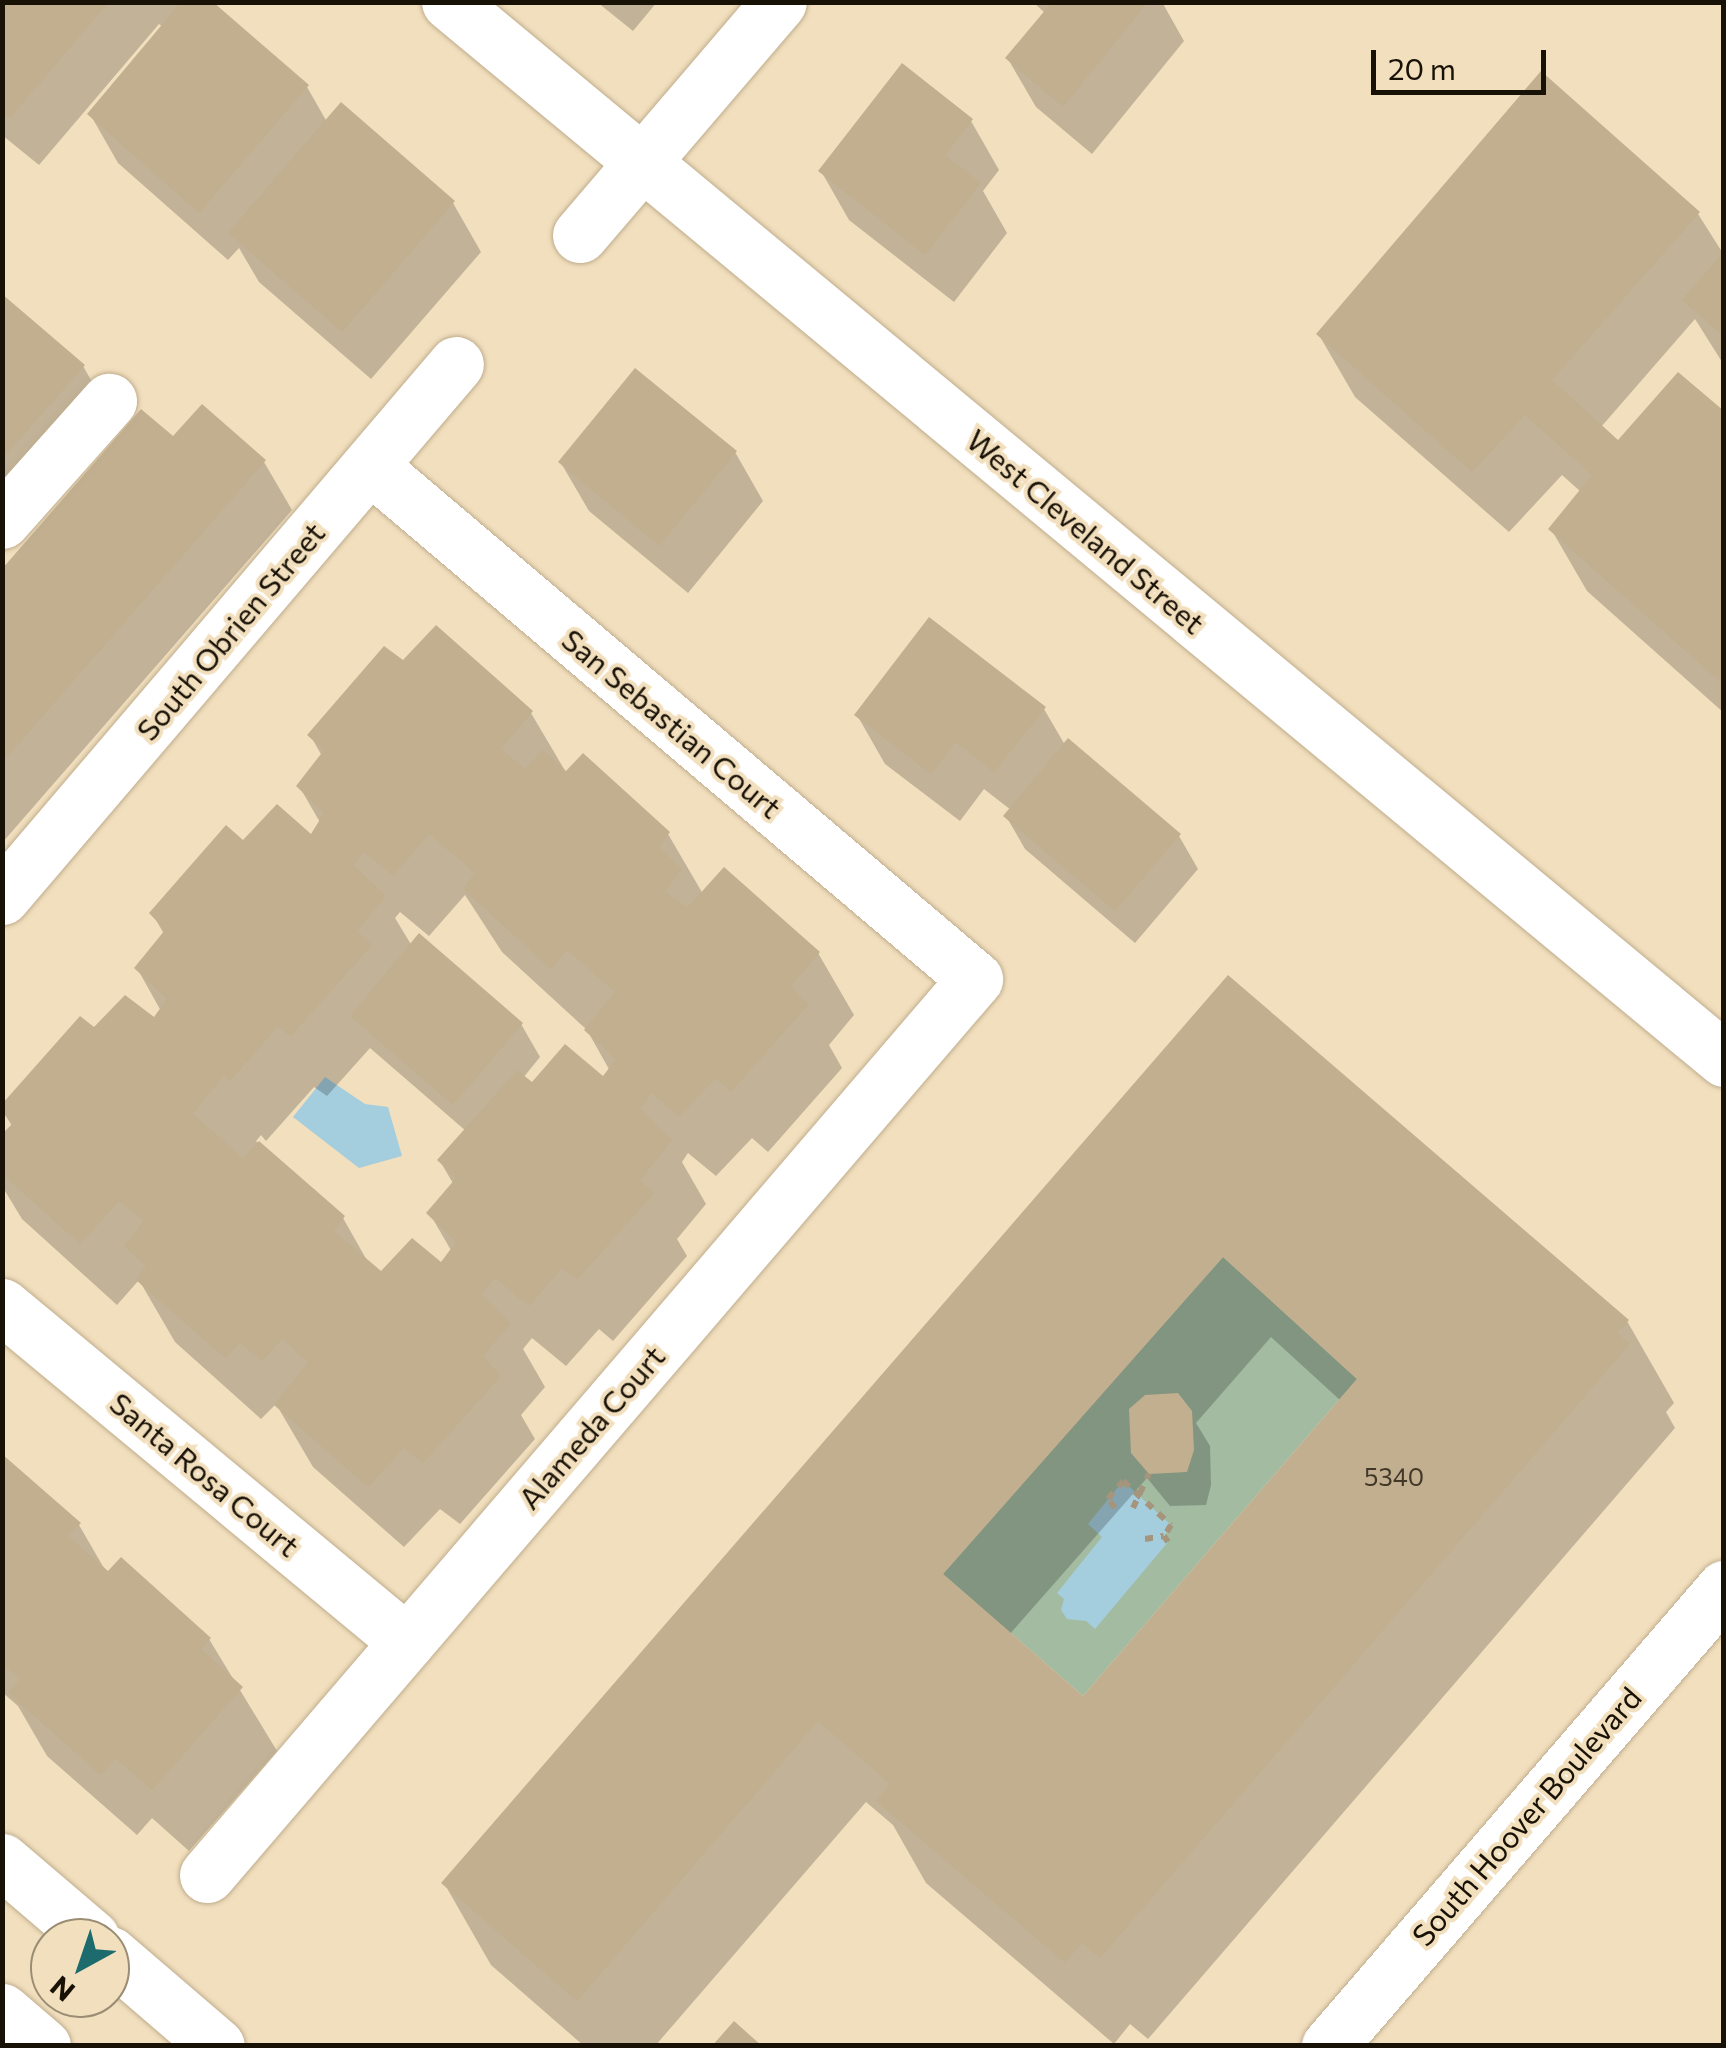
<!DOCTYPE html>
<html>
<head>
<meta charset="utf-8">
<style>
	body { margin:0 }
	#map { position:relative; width:1726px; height:2048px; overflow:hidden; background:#f2dfbe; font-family:Commissioner,sans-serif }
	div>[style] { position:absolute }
	.green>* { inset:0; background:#a3bba1 }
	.water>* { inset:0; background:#a4cedd }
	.shadow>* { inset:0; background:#0003 }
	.building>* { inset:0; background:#c1af8f }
	.path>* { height:6px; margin-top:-3px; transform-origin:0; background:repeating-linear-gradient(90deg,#a4957c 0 8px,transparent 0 16px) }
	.roads { filter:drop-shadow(0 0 2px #bfad8d) drop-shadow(0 0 2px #bfad8d) }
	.street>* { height:55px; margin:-27.5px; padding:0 27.5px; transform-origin:27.5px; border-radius:27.5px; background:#fff }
	.primary>* { height:55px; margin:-27.5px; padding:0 27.5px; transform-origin:27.5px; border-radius:27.5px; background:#fff }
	span { translate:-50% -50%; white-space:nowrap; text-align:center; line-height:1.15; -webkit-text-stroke:8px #f2dfbe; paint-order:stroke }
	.number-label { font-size:25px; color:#423828 }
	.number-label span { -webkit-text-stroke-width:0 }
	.street-label { font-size:30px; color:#181106 }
	.frame { position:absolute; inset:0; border:5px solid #181106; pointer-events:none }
	.north { position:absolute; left:30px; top:1918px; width:100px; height:100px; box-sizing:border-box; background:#f2dfbe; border:2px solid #9b8d74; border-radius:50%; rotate:220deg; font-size:28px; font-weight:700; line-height:40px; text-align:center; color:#181106 }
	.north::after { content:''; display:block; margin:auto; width:35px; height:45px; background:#1e6b6d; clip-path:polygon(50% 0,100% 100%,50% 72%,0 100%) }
	.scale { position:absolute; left:1371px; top:50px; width:175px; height:45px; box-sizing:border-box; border:5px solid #181106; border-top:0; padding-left:12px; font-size:30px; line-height:35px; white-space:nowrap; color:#181106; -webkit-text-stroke:8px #f2dfbe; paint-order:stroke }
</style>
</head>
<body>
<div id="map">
	<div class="green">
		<i style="clip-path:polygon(1223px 1257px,1357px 1379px,1083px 1696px,943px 1574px)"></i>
	</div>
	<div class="water">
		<i style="clip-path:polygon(325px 1077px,365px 1104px,388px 1107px,402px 1156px,359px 1168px,293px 1117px)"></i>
		<i style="clip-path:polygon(1123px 1481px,1171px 1525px,1164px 1536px,1168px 1542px,1095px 1629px,1086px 1621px,1067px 1619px,1061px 1610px,1064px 1599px,1057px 1593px,1102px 1537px,1088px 1524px)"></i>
	</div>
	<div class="shadow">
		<i style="clip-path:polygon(2px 2px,182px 2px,307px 87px,327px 122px,453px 203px,481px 252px,371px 379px,259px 282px,239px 248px,228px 260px,118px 163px,90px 114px,163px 27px,159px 24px,39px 165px,2px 135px)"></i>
		<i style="clip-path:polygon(597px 2px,657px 2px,633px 31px)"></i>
		<i style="clip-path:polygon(1033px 2px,1162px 2px,1184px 41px,1092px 154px,1036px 107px,1008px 59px,1046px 14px)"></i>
		<i style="clip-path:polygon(971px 121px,999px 170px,983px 191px,1007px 233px,954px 302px,849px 220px,821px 171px)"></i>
		<i style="clip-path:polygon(1698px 214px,1724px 255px,1724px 365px,1695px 319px,1601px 427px,1618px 443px,1724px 415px,1724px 713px,1587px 591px,1551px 529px,1581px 492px,1562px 475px,1509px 532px,1355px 397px,1319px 335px)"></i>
		<i style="clip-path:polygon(2px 297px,83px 366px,111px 415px,2px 486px)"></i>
		<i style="clip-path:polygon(173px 440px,264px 462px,292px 510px,2px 843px,2px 573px)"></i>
		<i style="clip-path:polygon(735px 452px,763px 501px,688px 593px,589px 511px,561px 463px)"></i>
		<i style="clip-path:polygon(evenodd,403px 664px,531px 713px,567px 774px,668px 834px,703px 894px,818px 953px,854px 1015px,829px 1045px,842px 1068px,768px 1152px,752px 1138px,716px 1176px,688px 1153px,682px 1162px,706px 1204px,677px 1239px,687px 1256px,613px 1341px,599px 1329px,566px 1366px,532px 1338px,523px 1349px,545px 1387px,521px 1415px,535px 1439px,460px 1524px,440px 1509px,404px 1547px,313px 1467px,276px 1404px,261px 1419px,175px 1342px,139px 1280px,117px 1305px,22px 1219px,2px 1186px,2px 1138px,12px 1126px,2px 1110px,94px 1031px,154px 1021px,161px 1011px,137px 968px,164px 934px,152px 913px,243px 843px,311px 837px,321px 824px,299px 786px,322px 756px,310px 735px,403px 664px,465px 895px,502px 952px,587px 1030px,610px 1071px,603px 1080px,533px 1086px,523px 1078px,540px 1057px,521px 1024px,412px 946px,395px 918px,400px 912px,429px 936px,465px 895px,403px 664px,370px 1048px,466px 1131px,440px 1161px,454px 1185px,430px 1214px,452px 1252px,441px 1265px,382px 1275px,369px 1264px,343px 1218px,256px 1141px,261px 1135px,266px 1141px,314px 1087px,327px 1096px,370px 1048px)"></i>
		<i style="clip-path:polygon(1044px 709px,1065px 745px,1179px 836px,1198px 869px,1135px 943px,1025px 849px,1006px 816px,1011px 810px,984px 789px,960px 821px,885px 764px,857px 715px)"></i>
		<i style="clip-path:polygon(evenodd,1229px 978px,1627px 1321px,1674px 1403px,1666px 1412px,1675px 1428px,1148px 2039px,1130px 2024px,1114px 2044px,926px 1883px,893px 1825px,866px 1802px,655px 2046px,584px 2046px,491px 1965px,444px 1883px,1229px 978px,1271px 1337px,1341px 1401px,1083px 1700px,1009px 1635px,1147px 1478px,1170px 1506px,1206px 1505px,1211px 1485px,1210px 1446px,1196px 1423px,1271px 1337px)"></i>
		<i style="clip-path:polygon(2px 1457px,79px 1525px,108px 1575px,209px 1639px,277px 1751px,189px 1851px,152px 1818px,137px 1835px,47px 1756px,18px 1706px,2px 1692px)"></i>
	</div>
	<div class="building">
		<i style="clip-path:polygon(2px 2px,109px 2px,10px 118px,2px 112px)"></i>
		<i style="clip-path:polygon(181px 2px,213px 2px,309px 85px,199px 213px,87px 114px)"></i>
		<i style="clip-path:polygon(1052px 2px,1148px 2px,1063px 107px,1005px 58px)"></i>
		<i style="clip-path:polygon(902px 63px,973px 119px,945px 155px,981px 183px,925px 255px,818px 171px)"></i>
		<i style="clip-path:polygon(1541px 71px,1700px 212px,1552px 380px,1618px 440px,1678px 372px,1724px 411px,1724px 685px,1548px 529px,1592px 475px,1525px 415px,1472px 472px,1316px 334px)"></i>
		<i style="clip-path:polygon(341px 102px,455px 201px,342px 332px,228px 233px)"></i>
		<i style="clip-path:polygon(1724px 252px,1724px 337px,1682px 300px)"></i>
		<i style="clip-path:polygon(2px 294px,85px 365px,2px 459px)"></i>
		<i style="clip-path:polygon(635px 368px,737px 451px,659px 546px,558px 462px)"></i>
		<i style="clip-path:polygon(202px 404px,266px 460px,2px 763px,2px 569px,141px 409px,173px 436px)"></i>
		<i style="clip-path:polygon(929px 617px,1046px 707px,994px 772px,956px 742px,931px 774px,854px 715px)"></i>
		<i style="clip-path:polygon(evenodd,436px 625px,533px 711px,501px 749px,525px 769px,543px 750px,566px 771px,583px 753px,670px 832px,659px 847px,682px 869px,665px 891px,687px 908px,724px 867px,820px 952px,791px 986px,808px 1005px,731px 1092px,716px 1078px,679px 1116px,651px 1093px,640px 1109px,672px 1140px,640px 1180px,654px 1193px,577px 1280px,562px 1268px,529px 1306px,495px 1278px,481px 1295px,511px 1323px,483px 1356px,501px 1376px,423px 1463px,404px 1448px,368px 1487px,274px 1405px,308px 1362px,282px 1339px,262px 1361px,240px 1343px,225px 1358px,136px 1280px,146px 1266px,124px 1246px,144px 1221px,119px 1201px,80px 1244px,2px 1174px,2px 1134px,13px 1123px,2px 1112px,2px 1104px,80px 1016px,94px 1027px,125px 995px,154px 1017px,167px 999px,134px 968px,165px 930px,149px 913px,226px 825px,243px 840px,277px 804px,311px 834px,324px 813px,296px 786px,324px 750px,307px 735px,384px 646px,403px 660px,436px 625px,429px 834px,475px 873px,463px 889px,551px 969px,567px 950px,615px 992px,584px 1030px,616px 1059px,603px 1076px,565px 1044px,532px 1082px,517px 1070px,437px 1160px,456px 1178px,426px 1213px,456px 1242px,441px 1262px,412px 1238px,381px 1271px,334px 1231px,345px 1216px,259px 1141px,243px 1158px,193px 1114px,224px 1075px,230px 1081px,277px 1027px,291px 1036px,372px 945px,357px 931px,386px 896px,353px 865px,364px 852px,393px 876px,429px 834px)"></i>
		<i style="clip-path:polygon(1068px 738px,1181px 834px,1115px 911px,1003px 816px)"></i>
		<i style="clip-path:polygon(419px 933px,523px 1023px,453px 1105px,350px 1016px)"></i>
		<i style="clip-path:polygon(evenodd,1228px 975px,1629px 1320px,1617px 1333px,1630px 1344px,1100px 1958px,1082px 1943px,1065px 1963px,876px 1801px,890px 1784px,818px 1721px,577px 2001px,441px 1883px,1228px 975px,1223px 1257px,1357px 1379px,1083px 1696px,943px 1574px,1223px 1257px)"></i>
		<i style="clip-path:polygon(1178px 1393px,1192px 1411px,1194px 1450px,1187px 1472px,1149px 1474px,1131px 1453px,1129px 1409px,1145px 1395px)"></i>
		<i style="clip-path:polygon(2px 1454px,81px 1523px,68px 1536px,108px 1571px,121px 1557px,211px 1638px,201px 1649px,243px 1687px,152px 1790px,115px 1758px,101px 1775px,8px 1693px,20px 1679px,2px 1664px)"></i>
		<i style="clip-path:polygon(734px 2021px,762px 2046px,712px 2046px)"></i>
	</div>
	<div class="path">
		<i style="left:1115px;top:1508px;width:11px;rotate:-128deg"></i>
		<i style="left:1108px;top:1499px;width:23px;rotate:-50deg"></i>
		<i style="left:1123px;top:1481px;width:65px;rotate:42.5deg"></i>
		<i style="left:1171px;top:1525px;width:13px;rotate:122deg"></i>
		<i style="left:1164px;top:1536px;width:7px;rotate:56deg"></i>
		<i style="left:1133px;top:1508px;width:38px;rotate:-65deg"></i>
		<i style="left:1145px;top:1539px;width:19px;rotate:-9deg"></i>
	</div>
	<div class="roads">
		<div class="street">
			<i style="left:449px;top:2px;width:1656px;rotate:39.66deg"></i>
			<i style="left:580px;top:235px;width:306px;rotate:-49.5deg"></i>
			<i style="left:2px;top:521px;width:161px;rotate:-48.3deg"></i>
			<i style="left:2px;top:897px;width:700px;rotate:-49.58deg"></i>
			<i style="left:2px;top:1306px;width:526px;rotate:39.68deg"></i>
			<i style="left:207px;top:1875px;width:1180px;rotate:-49.4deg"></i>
			<i style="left:975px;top:979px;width:793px;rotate:-139.7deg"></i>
			<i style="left:1329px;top:2046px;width:605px;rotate:-49.22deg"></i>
		</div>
		<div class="primary">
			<i style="left:2px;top:1861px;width:118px;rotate:40.5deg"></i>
			<i style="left:110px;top:1954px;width:141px;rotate:40.7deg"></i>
			<i style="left:2px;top:2011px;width:54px;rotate:40.5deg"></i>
		</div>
	</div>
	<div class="number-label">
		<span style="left:1394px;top:1476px">5340</span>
	</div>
	<div class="street-label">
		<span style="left:1086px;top:531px;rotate:40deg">West Cleveland Street</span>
		<span style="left:230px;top:631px;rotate:-50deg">South Obrien Street</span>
		<span style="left:672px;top:723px;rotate:40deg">San Sebastian Court</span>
		<span style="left:591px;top:1427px;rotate:-49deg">Alameda Court</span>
		<span style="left:205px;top:1474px;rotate:40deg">Santa Rosa Court</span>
		<span style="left:1526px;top:1816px;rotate:-49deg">South Hoover Boulevard</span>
	</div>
	<div class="frame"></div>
	<div class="north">N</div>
	<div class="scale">20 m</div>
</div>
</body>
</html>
